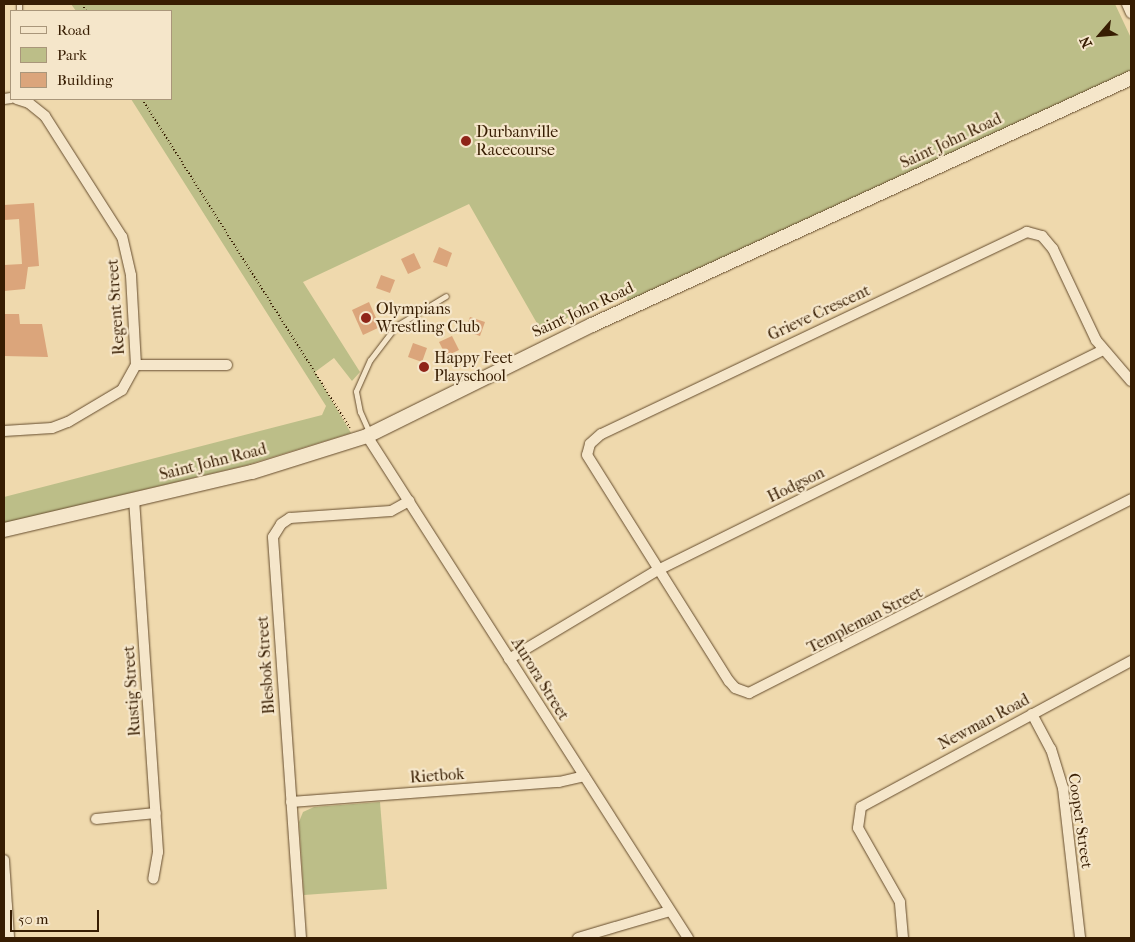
<!DOCTYPE html>
<html>
<head>
<meta charset="utf-8">
<style>
	body { margin:0 }
	#map { position:relative; width:1135px; height:942px; overflow:hidden; background:#efd9ad; font-family:"IM FELL French Canon",serif }
	div>[style] { position:absolute }
	.green>* { inset:0; background:#bcbe88 }
	.building>* { inset:0; background:#dba57b }
	.path>* { height:2px; margin-top:-1px; transform-origin:0; background:repeating-linear-gradient(90deg,#371d02 0 1px,transparent 0 3.5px) }
	.roads { filter:drop-shadow(0 0 1px #654c2d) drop-shadow(0 0 1px #654c2d) }
	.lane>* { height:5px; margin:-2.5px; padding:0 2.5px; transform-origin:2.5px; border-radius:2.5px; background:#f5e6ca }
	.street>* { height:10px; margin:-5px; padding:0 5px; transform-origin:5px; border-radius:5px; background:#f5e6ca }
	.secondary>* { height:14px; margin:-7px; padding:0 7px; transform-origin:7px; border-radius:7px; background:#f5e6ca }
	.dots>* { width:14px; height:14px; translate:-50% -50%; box-sizing:border-box; border:2px solid #f5e6ca; border-radius:50% }
	span { translate:-50% -50%; white-space:nowrap; text-align:center; line-height:1.15; -webkit-text-stroke:4.5px #f5e6ca; paint-order:stroke }
	.poi-label { font-size:16px; color:#371d02 }
	.left { translate:0 -50%; text-align:left }
	.street-label { font-size:16px; color:#371d02 }
	.frame { position:absolute; inset:0; border:5px solid #371d02; pointer-events:none }
	.legend { position:absolute; left:10px; top:10px; width:162px; height:90px; box-sizing:border-box; background:#f5e6ca; border:1px solid #a9967a; margin:0; padding:6px 9px; list-style:none; font-size:15px; color:#371d02 }
	.legend li { display:flex; align-items:center; gap:10px; height:25px }
	.legend b { width:25px; border:1px solid #a9967a }
	.north { position:absolute; left:1075px; top:10px; width:50px; height:50px; -webkit-text-stroke:4px #f5e6ca; paint-order:stroke; rotate:243deg; font-size:14px; font-weight:700; line-height:20px; text-align:center; color:#371d02 }
	.north::after { content:''; display:block; margin:auto; width:18px; height:22px; background:#371d02; clip-path:polygon(50% 0,100% 100%,50% 72%,0 100%) }
	.scale { position:absolute; left:10px; top:910px; width:89px; height:22px; box-sizing:border-box; border:2px solid #371d02; border-top:0; padding-left:6px; font-size:15px; line-height:18px; white-space:nowrap; color:#371d02; -webkit-text-stroke:4px #f5e6ca; paint-order:stroke }
</style>
</head>
<body>
<div id="map">
	<div class="green">
		<i style="clip-path:polygon(71px 4px,1115px 4px,1131px 38px,1131px 72px,628px 301px,621px 288px,542px 332px,469px 204px,303px 282px,360px 372px,352px 381px,334px 358px,315px 372px,351px 433px,247px 465px,4px 523px,4px 497px,322px 415px,326px 406px,131px 99px,171px 99px,171px 11px,76px 11px)"></i>
		<i style="clip-path:polygon(380px 802px,387px 889px,304px 895px,299px 822px,303px 812px,314px 807px)"></i>
	</div>
	<div class="building">
		<i style="clip-path:polygon(34px 203px,39px 266px,28px 267px,25px 289px,4px 291px,4px 265px,22px 264px,19px 219px,4px 220px,4px 205px)"></i>
		<i style="clip-path:polygon(439px 247px,452px 253px,447px 267px,433px 262px)"></i>
		<i style="clip-path:polygon(414px 253px,421px 268px,408px 274px,401px 259px)"></i>
		<i style="clip-path:polygon(381px 275px,395px 280px,390px 293px,376px 288px)"></i>
		<i style="clip-path:polygon(369px 302px,380px 327px,363px 335px,352px 310px)"></i>
		<i style="clip-path:polygon(4px 314px,19px 314px,20px 324px,42px 324px,48px 357px,4px 356px)"></i>
		<i style="clip-path:polygon(470px 317px,485px 322px,480px 336px,465px 331px)"></i>
		<i style="clip-path:polygon(452px 336px,459px 350px,446px 356px,439px 342px)"></i>
		<i style="clip-path:polygon(413px 343px,427px 348px,422px 362px,408px 357px)"></i>
	</div>
	<div class="path">
		<i style="left:82px;top:4px;width:8px;rotate:60deg"></i>
		<i style="left:142px;top:99px;width:389px;rotate:57.7deg"></i>
	</div>
	<div class="roads">
		<div class="lane">
			<i style="left:19px;top:4px;width:7px;rotate:90deg"></i>
			<i style="left:370px;top:434px;width:24px;rotate:-114deg"></i>
			<i style="left:360px;top:412px;width:21px;rotate:-101deg"></i>
			<i style="left:356px;top:391px;width:34px;rotate:-66deg"></i>
			<i style="left:370px;top:360px;width:43px;rotate:-52.6deg"></i>
			<i style="left:396px;top:326px;width:58px;rotate:-31deg"></i>
		</div>
		<div class="street">
			<i style="left:1127px;top:4px;width:10px;rotate:66deg"></i>
			<i style="left:4px;top:99px;width:7px;rotate:-8deg"></i>
			<i style="left:136px;top:365px;width:91px"></i>
			<i style="left:1131px;top:381px;width:54px;rotate:-130.5deg"></i>
			<i style="left:1096px;top:340px;width:101px;rotate:-115.3deg"></i>
			<i style="left:1053px;top:249px;width:17px;rotate:-130deg"></i>
			<i style="left:1042px;top:236px;width:16px;rotate:-165deg"></i>
			<i style="left:1027px;top:232px;width:471px;rotate:154.6deg"></i>
			<i style="left:601px;top:434px;width:15px;rotate:138deg"></i>
			<i style="left:590px;top:444px;width:11px;rotate:105deg"></i>
			<i style="left:587px;top:455px;width:267px;rotate:57.9deg"></i>
			<i style="left:729px;top:681px;width:9px;rotate:49deg"></i>
			<i style="left:735px;top:688px;width:15px;rotate:20deg"></i>
			<i style="left:749px;top:693px;width:428px;rotate:-26.9deg"></i>
			<i style="left:4px;top:431px;width:48px;rotate:-3.6deg"></i>
			<i style="left:52px;top:428px;width:17px;rotate:-21deg"></i>
			<i style="left:68px;top:422px;width:63px;rotate:-30.7deg"></i>
			<i style="left:122px;top:390px;width:29px;rotate:-61deg"></i>
			<i style="left:136px;top:365px;width:90px;rotate:-93.2deg"></i>
			<i style="left:131px;top:275px;width:39px;rotate:-103deg"></i>
			<i style="left:122px;top:237px;width:143px;rotate:-122.5deg"></i>
			<i style="left:45px;top:116px;width:21px;rotate:-141deg"></i>
			<i style="left:29px;top:103px;width:13px;rotate:-162deg"></i>
			<i style="left:367px;top:436px;width:596px;rotate:57.4deg"></i>
			<i style="left:134px;top:499px;width:354px;rotate:86.1deg"></i>
			<i style="left:158px;top:852px;width:27px;rotate:100deg"></i>
			<i style="left:509px;top:659px;width:174px;rotate:-30.9deg"></i>
			<i style="left:658px;top:570px;width:496px;rotate:-26.3deg"></i>
			<i style="left:1032px;top:714px;width:40px;rotate:62deg"></i>
			<i style="left:1051px;top:749px;width:41px;rotate:72.9deg"></i>
			<i style="left:1063px;top:788px;width:151px;rotate:83.5deg"></i>
			<i style="left:291px;top:802px;width:269px;rotate:-4.3deg"></i>
			<i style="left:559px;top:782px;width:26px;rotate:-13deg"></i>
			<i style="left:96px;top:819px;width:60px;rotate:-5.7deg"></i>
			<i style="left:4px;top:860px;width:78px;rotate:86.3deg"></i>
			<i style="left:301px;top:938px;width:402px;rotate:-94deg"></i>
			<i style="left:273px;top:537px;width:15px;rotate:-58deg"></i>
			<i style="left:281px;top:524px;width:11px;rotate:-34deg"></i>
			<i style="left:290px;top:518px;width:101px;rotate:-4deg"></i>
			<i style="left:391px;top:511px;width:21px;rotate:-29deg"></i>
			<i style="left:578px;top:938px;width:96px;rotate:-16.4deg"></i>
			<i style="left:903px;top:938px;width:36px;rotate:-95deg"></i>
			<i style="left:900px;top:902px;width:85px;rotate:-119.6deg"></i>
			<i style="left:858px;top:828px;width:21px;rotate:-82deg"></i>
			<i style="left:861px;top:807px;width:307px;rotate:-28.4deg"></i>
		</div>
		<div class="secondary">
			<i style="left:4px;top:530px;width:255px;rotate:-13.2deg"></i>
			<i style="left:252px;top:472px;width:121px;rotate:-17.4deg"></i>
			<i style="left:367px;top:436px;width:251px;rotate:-26.3deg"></i>
			<i style="left:592px;top:325px;width:593px;rotate:-24.62deg"></i>
		</div>
	</div>
	<div class="dots">
		<i style="left:466px;top:141px;background:#8f2418"></i>
		<i style="left:366px;top:318px;background:#8f2418"></i>
		<i style="left:424px;top:367px;background:#8f2418"></i>
	</div>
	<div class="poi-label">
		<span class="left" style="left:476px;top:141px">Durbanville<br>Racecourse</span>
		<span class="left" style="left:376px;top:318px">Olympians<br>Wrestling Club</span>
		<span class="left" style="left:434px;top:367px">Happy Feet<br>Playschool</span>
	</div>
	<div class="street-label">
		<span style="left:951px;top:141px;rotate:-25deg">Saint John Road</span>
		<span style="left:116px;top:307px;rotate:-94deg">Regent Street</span>
		<span style="left:583px;top:310px;rotate:-25deg">Saint John Road</span>
		<span style="left:819px;top:313px;rotate:-25deg">Grieve Crescent</span>
		<span style="left:213px;top:462px;rotate:-14deg">Saint John Road</span>
		<span style="left:796px;top:485px;rotate:-26deg">Hodgson</span>
		<span style="left:865px;top:620px;rotate:-27deg">Templeman Street</span>
		<span style="left:266px;top:665px;rotate:-94deg">Blesbok Street</span>
		<span style="left:540px;top:679px;rotate:58deg">Aurora Street</span>
		<span style="left:132px;top:691px;rotate:-94deg">Rustig Street</span>
		<span style="left:984px;top:722px;rotate:-28deg">Newman Road</span>
		<span style="left:437px;top:776px;rotate:-4deg">Rietbok</span>
		<span style="left:1080px;top:821px;rotate:82deg">Cooper Street</span>
	</div>
	<div class="frame"></div>
	<ul class="legend">
	<li><b style="height:6px;background:#f5e6ca"></b>Road</li>
	<li><b style="height:14px;background:#bcbe88"></b>Park</li>
	<li><b style="height:14px;background:#dba57b"></b>Building</li>
	</ul>
	<div class="north">N</div>
	<div class="scale">50 m</div>
</div>
</body>
</html>
